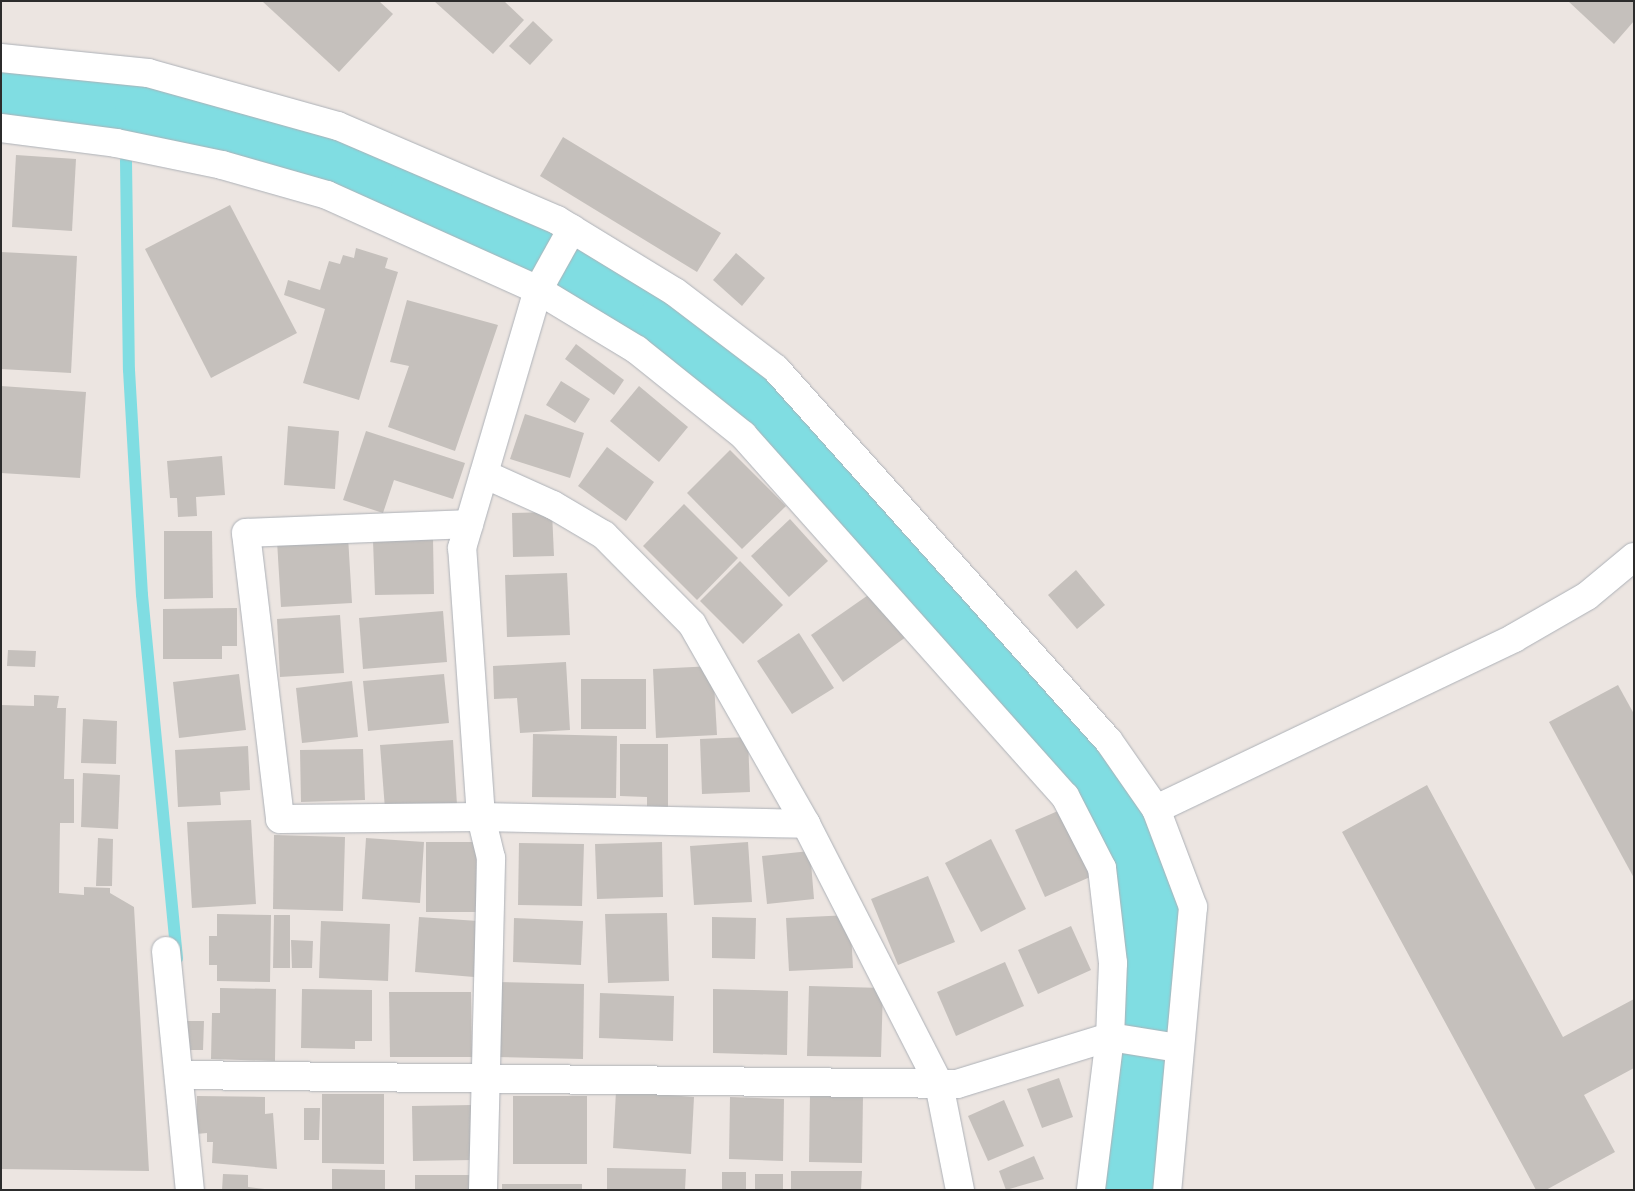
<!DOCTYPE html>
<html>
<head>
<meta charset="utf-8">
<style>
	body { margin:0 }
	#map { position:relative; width:1635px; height:1191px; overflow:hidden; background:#ece5e1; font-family:Overpass,sans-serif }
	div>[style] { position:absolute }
	.stream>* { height:12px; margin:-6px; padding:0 6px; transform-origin:6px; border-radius:6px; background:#80dde2 }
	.river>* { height:75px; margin:-37.5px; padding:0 37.5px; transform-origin:37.5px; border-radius:37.5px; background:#80dde2 }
	.building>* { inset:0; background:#c5c0bc }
	.roads { filter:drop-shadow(0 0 1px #adb1b7) drop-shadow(0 0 1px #adb1b7) }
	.minor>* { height:28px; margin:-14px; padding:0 14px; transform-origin:14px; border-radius:14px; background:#fff }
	span { translate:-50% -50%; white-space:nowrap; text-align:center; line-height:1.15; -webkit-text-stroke:5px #fff; paint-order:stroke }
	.frame { position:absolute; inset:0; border:2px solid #2c2c2c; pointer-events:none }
</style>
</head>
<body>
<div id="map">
	<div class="stream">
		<i style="left:145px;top:122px;width:15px;rotate:-62deg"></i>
		<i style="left:126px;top:161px;width:209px;rotate:89.2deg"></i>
		<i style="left:129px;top:370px;width:225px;rotate:86.7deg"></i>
		<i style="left:142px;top:595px;width:365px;rotate:84.5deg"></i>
	</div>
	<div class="river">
		<i style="left:1px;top:91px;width:152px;rotate:6.8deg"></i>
		<i style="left:152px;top:109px;width:159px;rotate:14.9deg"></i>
		<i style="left:306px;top:150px;width:129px;rotate:21.4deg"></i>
		<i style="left:426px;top:197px;width:168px;rotate:24.3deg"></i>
		<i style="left:579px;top:266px;width:112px;rotate:33.7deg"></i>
		<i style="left:672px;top:328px;width:133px;rotate:39.8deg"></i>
		<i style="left:774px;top:413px;width:482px;rotate:48.6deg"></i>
		<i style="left:1093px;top:775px;width:107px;rotate:62.2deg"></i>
		<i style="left:1143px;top:870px;width:75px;rotate:83.9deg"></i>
		<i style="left:1151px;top:945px;width:246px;rotate:95.4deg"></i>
	</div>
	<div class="building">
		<i style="clip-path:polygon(262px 1px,379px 1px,393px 14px,339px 72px)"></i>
		<i style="clip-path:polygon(434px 1px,504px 1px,524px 20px,493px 54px)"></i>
		<i style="clip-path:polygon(1568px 1px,1634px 1px,1634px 21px,1614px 44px)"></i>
		<i style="clip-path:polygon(533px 21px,553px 40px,530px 65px,509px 46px)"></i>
		<i style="clip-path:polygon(563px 137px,721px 233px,697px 272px,540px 176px)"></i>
		<i style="clip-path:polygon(16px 155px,76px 159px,72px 231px,12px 227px)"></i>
		<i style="clip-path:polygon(230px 205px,297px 333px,211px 378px,145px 249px)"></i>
		<i style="clip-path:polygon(356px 248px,388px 258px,385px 268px,398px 272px,359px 400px,303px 383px,325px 309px,284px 295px,288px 280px,320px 290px,329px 261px,340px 264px,343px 255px,354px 258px)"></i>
		<i style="clip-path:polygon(1px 252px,77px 256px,71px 373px,1px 369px)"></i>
		<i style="clip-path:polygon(736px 253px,765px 278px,742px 306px,713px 280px)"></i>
		<i style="clip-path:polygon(407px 300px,498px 325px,455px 451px,388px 427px,409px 366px,390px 362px)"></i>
		<i style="clip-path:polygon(576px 344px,624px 380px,614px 395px,565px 359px)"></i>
		<i style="clip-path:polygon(561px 381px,590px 399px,575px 423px,546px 405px)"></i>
		<i style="clip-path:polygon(1px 386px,86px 392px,80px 478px,1px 473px)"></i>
		<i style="clip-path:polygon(639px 386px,688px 427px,659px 462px,610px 421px)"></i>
		<i style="clip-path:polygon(525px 414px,584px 433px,570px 478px,510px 459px)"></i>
		<i style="clip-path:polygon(288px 426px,339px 431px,335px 489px,284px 485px)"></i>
		<i style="clip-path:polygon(366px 431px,465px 463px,453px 499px,394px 480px,383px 513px,343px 500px)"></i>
		<i style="clip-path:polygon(607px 447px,654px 482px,626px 521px,578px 486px)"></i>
		<i style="clip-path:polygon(730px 450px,786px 506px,742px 549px,687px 493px)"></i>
		<i style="clip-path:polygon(222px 456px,225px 495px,196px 497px,197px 516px,178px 517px,177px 498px,170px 498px,167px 461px)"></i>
		<i style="clip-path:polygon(684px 504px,738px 558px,697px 600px,643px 546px)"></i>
		<i style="clip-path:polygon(552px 512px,554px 556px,513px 557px,512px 513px)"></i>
		<i style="clip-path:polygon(790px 519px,828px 561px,789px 597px,751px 556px)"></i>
		<i style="clip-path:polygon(164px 531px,212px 531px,213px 598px,164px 599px)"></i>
		<i style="clip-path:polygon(348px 537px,352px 603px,281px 607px,277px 541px)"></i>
		<i style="clip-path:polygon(433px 539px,434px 594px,375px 595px,373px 540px)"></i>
		<i style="clip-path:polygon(740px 561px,783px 605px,743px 644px,700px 601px)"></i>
		<i style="clip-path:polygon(1076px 570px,1105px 605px,1077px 629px,1048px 595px)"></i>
		<i style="clip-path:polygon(567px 573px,570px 635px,507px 637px,505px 575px)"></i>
		<i style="clip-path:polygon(874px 591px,906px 637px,843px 682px,811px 635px)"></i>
		<i style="clip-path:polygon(237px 608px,237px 646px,222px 646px,222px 659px,163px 659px,163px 609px)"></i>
		<i style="clip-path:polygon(443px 611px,447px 662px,363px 669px,359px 618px)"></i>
		<i style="clip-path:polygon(340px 615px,344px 673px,280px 677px,277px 619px)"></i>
		<i style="clip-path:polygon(799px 633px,834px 688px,792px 714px,757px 661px)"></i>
		<i style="clip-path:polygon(8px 650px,36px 651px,35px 667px,7px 666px)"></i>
		<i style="clip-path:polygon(566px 662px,570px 730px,520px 733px,517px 698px,494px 699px,493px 666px)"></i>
		<i style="clip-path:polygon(713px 666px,717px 735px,656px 738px,653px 669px)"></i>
		<i style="clip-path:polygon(239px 674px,246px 730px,179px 738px,173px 682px)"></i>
		<i style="clip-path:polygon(444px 674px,449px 723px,368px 731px,363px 681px)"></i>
		<i style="clip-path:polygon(581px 679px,646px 679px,646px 729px,581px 729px)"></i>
		<i style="clip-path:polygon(352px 681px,358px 737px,302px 743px,296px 688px)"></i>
		<i style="clip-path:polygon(1618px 685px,1634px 714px,1634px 878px,1549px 722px)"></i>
		<i style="clip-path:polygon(34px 695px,59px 696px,57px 708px,66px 708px,64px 779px,74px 779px,74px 823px,60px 823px,59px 893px,84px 895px,84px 887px,110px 888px,110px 893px,134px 907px,149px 1171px,1px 1169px,1px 705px,34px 706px)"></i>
		<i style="clip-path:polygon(83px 719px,117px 721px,116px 764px,81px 763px)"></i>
		<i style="clip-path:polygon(533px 734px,617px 736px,616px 798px,532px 797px)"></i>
		<i style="clip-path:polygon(748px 737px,750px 792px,702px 794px,700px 739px)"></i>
		<i style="clip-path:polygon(453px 740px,457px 805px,385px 809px,380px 745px)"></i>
		<i style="clip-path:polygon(620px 744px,668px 744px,668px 810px,647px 810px,647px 797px,620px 796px)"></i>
		<i style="clip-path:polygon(248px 746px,250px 790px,220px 792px,221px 805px,178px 807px,175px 750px)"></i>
		<i style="clip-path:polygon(363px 749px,365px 800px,301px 802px,300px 750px)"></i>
		<i style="clip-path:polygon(83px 773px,120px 775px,118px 829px,81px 827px)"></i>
		<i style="clip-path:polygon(1427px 785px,1563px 1037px,1634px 999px,1634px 1068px,1584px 1095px,1615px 1152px,1546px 1190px,1536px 1190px,1342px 832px)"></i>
		<i style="clip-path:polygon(1060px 810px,1090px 877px,1045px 897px,1015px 830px)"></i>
		<i style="clip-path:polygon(251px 820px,256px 904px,192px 908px,187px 822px)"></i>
		<i style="clip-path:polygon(274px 835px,345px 837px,343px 911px,273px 909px)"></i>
		<i style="clip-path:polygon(98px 838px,113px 839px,112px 886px,96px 886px)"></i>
		<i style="clip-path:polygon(366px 838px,424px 842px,420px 903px,362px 899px)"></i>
		<i style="clip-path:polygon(991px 839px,1026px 909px,981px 932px,945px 863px)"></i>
		<i style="clip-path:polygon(426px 842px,476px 842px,476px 912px,426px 912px)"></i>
		<i style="clip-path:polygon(662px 842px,663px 897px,597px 899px,595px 844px)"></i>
		<i style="clip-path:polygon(748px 842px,752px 902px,694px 905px,690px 846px)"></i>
		<i style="clip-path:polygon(519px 843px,584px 844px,582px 906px,518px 905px)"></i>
		<i style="clip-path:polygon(810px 851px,814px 899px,767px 904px,762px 856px)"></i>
		<i style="clip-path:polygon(928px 876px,955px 942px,898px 965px,871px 899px)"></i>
		<i style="clip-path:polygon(667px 913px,669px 981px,608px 983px,605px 914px)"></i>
		<i style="clip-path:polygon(217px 914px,271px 915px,270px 982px,217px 981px,217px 965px,209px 965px,209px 936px,217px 936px)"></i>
		<i style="clip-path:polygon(274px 915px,290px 915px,290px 968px,273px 968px)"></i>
		<i style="clip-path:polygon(850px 915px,853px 968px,789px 971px,786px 918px)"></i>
		<i style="clip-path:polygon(419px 917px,478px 921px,474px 977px,415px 972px)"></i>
		<i style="clip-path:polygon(712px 917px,756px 918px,755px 959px,712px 958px)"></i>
		<i style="clip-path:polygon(514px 918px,583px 921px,581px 965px,513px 962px)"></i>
		<i style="clip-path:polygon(321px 921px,390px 924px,388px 981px,319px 978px)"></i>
		<i style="clip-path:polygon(1071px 926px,1091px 970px,1038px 994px,1018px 950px)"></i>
		<i style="clip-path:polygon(291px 940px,313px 941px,312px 968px,292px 968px)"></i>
		<i style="clip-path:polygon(1005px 962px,1024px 1006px,956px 1036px,937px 992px)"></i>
		<i style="clip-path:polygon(496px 982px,584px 984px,583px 1059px,495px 1057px)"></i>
		<i style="clip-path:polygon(809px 986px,883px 988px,881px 1057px,807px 1056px)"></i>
		<i style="clip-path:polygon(220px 988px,276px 989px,275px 1061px,211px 1059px,212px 1013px,220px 1013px)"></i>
		<i style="clip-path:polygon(302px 989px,372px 990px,372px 1041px,355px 1041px,355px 1049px,301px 1048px)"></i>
		<i style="clip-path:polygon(713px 989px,788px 991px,787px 1055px,713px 1053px)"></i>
		<i style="clip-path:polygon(389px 992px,471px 992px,472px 1057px,390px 1057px)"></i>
		<i style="clip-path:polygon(600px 993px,674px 996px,673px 1041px,599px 1038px)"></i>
		<i style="clip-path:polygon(187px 1021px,204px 1021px,203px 1050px,186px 1050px)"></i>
		<i style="clip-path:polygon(1059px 1078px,1073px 1117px,1042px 1128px,1027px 1089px)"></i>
		<i style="clip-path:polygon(616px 1091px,694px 1097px,691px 1154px,613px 1148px)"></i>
		<i style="clip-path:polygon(322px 1094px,384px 1094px,384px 1164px,322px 1163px)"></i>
		<i style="clip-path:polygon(810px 1094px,863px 1095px,862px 1163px,809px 1162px)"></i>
		<i style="clip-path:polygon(197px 1096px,265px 1097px,265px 1114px,273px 1113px,277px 1169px,212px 1163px,213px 1142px,207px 1142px,207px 1133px,196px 1134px)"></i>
		<i style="clip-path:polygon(513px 1096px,587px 1096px,587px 1164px,513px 1164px)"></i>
		<i style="clip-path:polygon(730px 1097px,784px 1099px,783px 1161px,729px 1159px)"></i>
		<i style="clip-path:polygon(1004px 1100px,1024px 1146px,988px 1161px,968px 1116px)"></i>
		<i style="clip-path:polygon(472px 1105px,473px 1160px,413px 1161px,412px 1106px)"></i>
		<i style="clip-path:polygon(304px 1108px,320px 1108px,319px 1140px,304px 1140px)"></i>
		<i style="clip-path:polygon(1034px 1156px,1044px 1179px,1006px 1190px,999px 1171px)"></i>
		<i style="clip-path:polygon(607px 1168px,686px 1169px,685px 1190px,607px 1190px)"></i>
		<i style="clip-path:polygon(332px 1169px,385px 1170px,385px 1190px,332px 1190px)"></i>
		<i style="clip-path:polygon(791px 1171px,862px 1171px,861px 1190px,791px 1190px)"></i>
		<i style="clip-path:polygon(722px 1172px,746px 1172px,746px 1190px,722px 1190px)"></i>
		<i style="clip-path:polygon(223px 1174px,248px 1175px,248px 1187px,273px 1190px,222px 1190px)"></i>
		<i style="clip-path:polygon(755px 1174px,783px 1174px,783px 1190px,755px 1190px)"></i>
		<i style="clip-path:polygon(415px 1175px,471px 1175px,471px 1190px,415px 1190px)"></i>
		<i style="clip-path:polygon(502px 1184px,582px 1184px,582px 1190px,502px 1190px)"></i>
	</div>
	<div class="roads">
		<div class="minor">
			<i style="left:1px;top:58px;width:148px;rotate:5.8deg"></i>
			<i style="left:148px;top:73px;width:197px;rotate:15.6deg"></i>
			<i style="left:338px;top:126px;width:238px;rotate:23.2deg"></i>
			<i style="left:557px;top:220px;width:138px;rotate:31.4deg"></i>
			<i style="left:675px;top:292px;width:127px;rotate:37.3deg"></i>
			<i style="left:776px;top:369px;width:498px;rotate:48.2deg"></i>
			<i style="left:1108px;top:740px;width:84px;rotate:55.2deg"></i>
			<i style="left:1156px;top:809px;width:105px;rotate:69.3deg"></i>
			<i style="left:1193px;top:907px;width:284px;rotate:95.2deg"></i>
			<i style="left:1px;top:128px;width:116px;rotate:7.4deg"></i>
			<i style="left:116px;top:143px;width:108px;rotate:11.7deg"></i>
			<i style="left:222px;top:165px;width:109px;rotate:15.9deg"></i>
			<i style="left:327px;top:195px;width:231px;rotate:24.2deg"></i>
			<i style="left:538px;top:290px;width:116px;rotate:31.2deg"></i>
			<i style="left:637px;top:350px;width:136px;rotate:38.7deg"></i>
			<i style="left:743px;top:435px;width:484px;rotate:48.3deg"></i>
			<i style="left:1065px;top:796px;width:81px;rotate:62.8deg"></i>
			<i style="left:1102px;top:868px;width:96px;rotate:83.4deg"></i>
			<i style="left:1113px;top:963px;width:74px;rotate:92.3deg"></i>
			<i style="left:1110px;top:1037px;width:154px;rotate:97.1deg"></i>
			<i style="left:484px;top:474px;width:76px;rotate:24.2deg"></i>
			<i style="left:553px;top:505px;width:59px;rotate:30.5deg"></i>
			<i style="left:604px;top:535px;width:125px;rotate:45.3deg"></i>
			<i style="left:692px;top:624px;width:230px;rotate:60.3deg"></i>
			<i style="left:806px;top:824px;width:292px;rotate:62.9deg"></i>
			<i style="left:939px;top:1084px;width:108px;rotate:78.8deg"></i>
			<i style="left:469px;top:524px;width:223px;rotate:177.7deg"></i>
			<i style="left:246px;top:533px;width:288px;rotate:83.2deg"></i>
			<i style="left:280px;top:819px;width:201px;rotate:-0.6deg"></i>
			<i style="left:481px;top:817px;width:325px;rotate:1.2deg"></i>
			<i style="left:1156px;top:809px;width:397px;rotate:-25.5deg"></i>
			<i style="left:1514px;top:638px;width:84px;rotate:-29.9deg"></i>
			<i style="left:1587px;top:596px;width:61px;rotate:-39.7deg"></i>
			<i style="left:166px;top:951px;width:240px;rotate:84.3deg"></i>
			<i style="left:179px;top:1075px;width:778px;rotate:0.66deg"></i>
			<i style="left:957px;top:1084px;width:160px;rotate:-17.1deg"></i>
			<i style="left:1110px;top:1037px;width:69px;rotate:9.2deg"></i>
			<i style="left:483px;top:1190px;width:332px;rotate:-88.6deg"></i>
			<i style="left:491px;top:858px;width:42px;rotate:-103.7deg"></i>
			<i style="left:481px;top:817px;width:270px;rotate:-94deg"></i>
			<i style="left:462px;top:548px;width:269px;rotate:-73.6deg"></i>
			<i style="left:538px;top:290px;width:70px;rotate:-60.9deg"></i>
		</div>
	</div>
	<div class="frame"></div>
</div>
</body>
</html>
